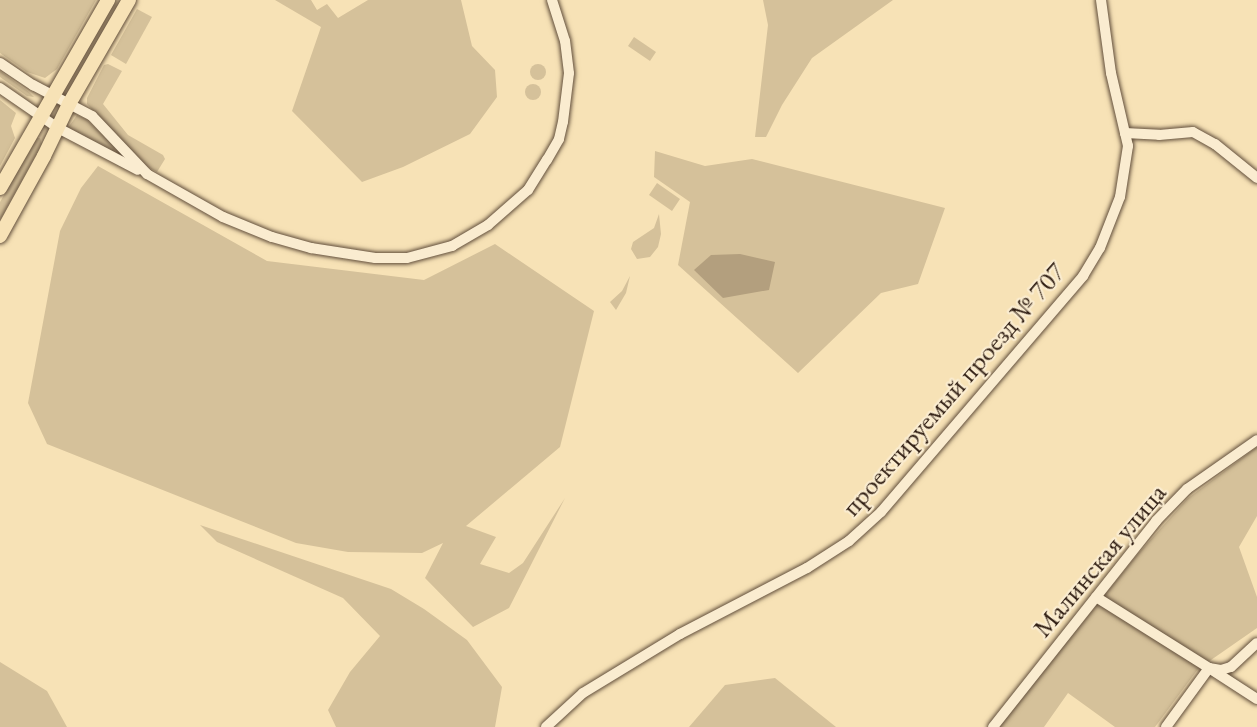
<!DOCTYPE html>
<html>
<head>
<meta charset="utf-8">
<style>
	body { margin:0 }
	#map { position:relative; width:1257px; height:727px; overflow:hidden; background:#f7e2b6; font-family:"EB Garamond",serif }
	div>[style] { position:absolute }
	.green>* { inset:0; background:#d5c19a }
	.round { border-radius:50% }
	.water>* { inset:0; background:#b39f7e }
	.roads { filter:drop-shadow(0 0 2px #614e3b) drop-shadow(0 0 2px #614e3b) }
	.minor>* { height:10px; margin:-5px; padding:0 5px; transform-origin:5px; border-radius:5px; background:#faecd0 }
	.major>* { height:14px; margin:-7px; padding:0 7px; transform-origin:7px; border-radius:7px; background:#f7e2b6 }
	span { translate:-50% -50%; white-space:nowrap; text-align:center; line-height:1.15; -webkit-text-stroke:4.5px #faecd0; paint-order:stroke }
	.street-label { font-size:27px; color:#2f1d12 }
</style>
</head>
<body>
<div id="map">
	<div class="green">
		<i style="clip-path:polygon(0 0,96px 0,57px 69px,45px 78px,27px 72px,0 53px)"></i>
		<i style="clip-path:polygon(275px 0,311px 0,317px 10px,327px 4px,338px 18px,368px 0,461px 0,472px 46px,495px 70px,497px 97px,470px 134px,403px 167px,362px 182px,292px 111px,321px 27px)"></i>
		<i style="clip-path:polygon(763px 0,893px 0,812px 58px,782px 105px,766px 137px,755px 137px,768px 25px)"></i>
		<i style="clip-path:polygon(137px 9px,152px 17px,126px 64px,111px 55px)"></i>
		<i style="clip-path:polygon(634px 37px,656px 52px,650px 61px,628px 46px)"></i>
		<i class="round" style="left:530px;top:64px;width:16px;height:16px"></i>
		<i style="clip-path:polygon(108px 64px,122px 71px,103px 104px,128px 135px,163px 155px,165px 159px,157px 172px,146px 166px,87px 104px,87px 98px,104px 65px)"></i>
		<i style="clip-path:polygon(0 71px,29px 92px,34px 97px,27px 96px,0 77px)"></i>
		<i class="round" style="left:525px;top:84px;width:16px;height:16px"></i>
		<i style="clip-path:polygon(0 100px,16px 113px,11px 126px,15px 138px,0 166px)"></i>
		<i style="clip-path:polygon(77px 115px,86px 119px,115px 147px,114px 152px,68px 128px)"></i>
		<i style="clip-path:polygon(37px 138px,40px 138px,42px 144px,0 220px,0 202px)"></i>
		<i style="clip-path:polygon(655px 151px,705px 166px,752px 159px,945px 208px,918px 284px,881px 293px,798px 373px,678px 265px,690px 202px,654px 177px)"></i>
		<i style="clip-path:polygon(98px 166px,267px 261px,424px 280px,495px 244px,594px 311px,560px 447px,466px 526px,496px 537px,480px 564px,509px 573px,523px 563px,565px 498px,509px 608px,473px 627px,425px 578px,443px 543px,422px 553px,348px 552px,296px 543px,47px 444px,28px 403px,60px 231px,81px 188px)"></i>
		<i style="clip-path:polygon(657px 183px,680px 199px,672px 211px,649px 195px)"></i>
		<i style="clip-path:polygon(659px 214px,661px 234px,658px 247px,650px 257px,637px 259px,631px 249px,633px 242px,654px 228px)"></i>
		<i style="clip-path:polygon(630px 276px,626px 293px,616px 310px,610px 302px,622px 291px)"></i>
		<i style="clip-path:polygon(1257px 447px,1257px 516px,1239px 547px,1257px 597px,1257px 628px,1198px 669px,1155px 727px,1115px 727px,1068px 693px,1044px 727px,998px 727px,1137px 555px,1187px 499px)"></i>
		<i style="clip-path:polygon(200px 525px,391px 589px,424px 609px,467px 640px,502px 687px,495px 727px,336px 727px,328px 710px,350px 672px,380px 636px,343px 598px,217px 542px)"></i>
		<i style="clip-path:polygon(0 662px,47px 691px,67px 727px,0 727px)"></i>
		<i style="clip-path:polygon(775px 678px,836px 727px,689px 727px,725px 685px)"></i>
	</div>
	<div class="water">
		<i style="clip-path:polygon(740px 254px,775px 262px,769px 290px,723px 298px,694px 270px,711px 255px)"></i>
	</div>
	<div class="roads">
		<div class="minor">
			<i style="left:1101px;top:0;width:74px;rotate:82.2deg"></i>
			<i style="left:1111px;top:73px;width:62px;rotate:76.9deg"></i>
			<i style="left:1125px;top:133px;width:34px;rotate:3deg"></i>
			<i style="left:1159px;top:135px;width:34px;rotate:-5deg"></i>
			<i style="left:1193px;top:132px;width:25px;rotate:29deg"></i>
			<i style="left:1215px;top:144px;width:54px;rotate:39deg"></i>
			<i style="left:0;top:63px;width:40px;rotate:34deg"></i>
			<i style="left:33px;top:85px;width:67px;rotate:27.7deg"></i>
			<i style="left:92px;top:116px;width:80px;rotate:46.5deg"></i>
			<i style="left:147px;top:174px;width:87px;rotate:29.5deg"></i>
			<i style="left:223px;top:217px;width:53px;rotate:22.2deg"></i>
			<i style="left:272px;top:237px;width:41px;rotate:15.8deg"></i>
			<i style="left:311px;top:248px;width:65px;rotate:8.9deg"></i>
			<i style="left:375px;top:258px;width:32px"></i>
			<i style="left:407px;top:258px;width:47px;rotate:-14.9deg"></i>
			<i style="left:452px;top:246px;width:42px;rotate:-30.3deg"></i>
			<i style="left:488px;top:225px;width:53px;rotate:-41.2deg"></i>
			<i style="left:528px;top:190px;width:36px;rotate:-58deg"></i>
			<i style="left:547px;top:160px;width:24px;rotate:-60deg"></i>
			<i style="left:559px;top:139px;width:17px;rotate:-77deg"></i>
			<i style="left:563px;top:122px;width:49px;rotate:-83deg"></i>
			<i style="left:569px;top:73px;width:32px;rotate:-97deg"></i>
			<i style="left:565px;top:41px;width:43px;rotate:-107.6deg"></i>
			<i style="left:0;top:88px;width:70px;rotate:34.6deg"></i>
			<i style="left:58px;top:128px;width:90px;rotate:27.7deg"></i>
			<i style="left:1096px;top:597px;width:133px;rotate:32.1deg"></i>
			<i style="left:1209px;top:668px;width:12px;rotate:9deg"></i>
			<i style="left:1221px;top:670px;width:10px;rotate:-17deg"></i>
			<i style="left:1231px;top:667px;width:35px;rotate:-43deg"></i>
			<i style="left:546px;top:727px;width:50px;rotate:-42.6deg"></i>
			<i style="left:583px;top:693px;width:114px;rotate:-31.3deg"></i>
			<i style="left:680px;top:634px;width:143px;rotate:-27.5deg"></i>
			<i style="left:807px;top:568px;width:50px;rotate:-32.7deg"></i>
			<i style="left:849px;top:541px;width:43px;rotate:-42.2deg"></i>
			<i style="left:881px;top:512px;width:311px;rotate:-49.4deg"></i>
			<i style="left:1083px;top:276px;width:33px;rotate:-59deg"></i>
			<i style="left:1100px;top:248px;width:55px;rotate:-68.6deg"></i>
			<i style="left:1120px;top:197px;width:52px;rotate:-81.1deg"></i>
			<i style="left:1128px;top:146px;width:13px;rotate:-103deg"></i>
			<i style="left:993px;top:727px;width:263px;rotate:-51.6deg"></i>
			<i style="left:1156px;top:521px;width:45px;rotate:-45.9deg"></i>
			<i style="left:1187px;top:489px;width:85px;rotate:-35deg"></i>
			<i style="left:1166px;top:727px;width:73px;rotate:-53.9deg"></i>
			<i style="left:1209px;top:668px;width:57px;rotate:32.9deg"></i>
		</div>
		<div class="major">
			<i style="left:0;top:188px;width:217px;rotate:-60.1deg"></i>
			<i style="left:0;top:236px;width:91px;rotate:-61.2deg"></i>
			<i style="left:44px;top:156px;width:58px;rotate:-64.3deg"></i>
			<i style="left:69px;top:104px;width:120px;rotate:-60deg"></i>
		</div>
	</div>
	<div class="street-label">
		<span style="left:953px;top:389px;rotate:-49deg">проектируемый проезд № 707</span>
		<span style="left:1099px;top:560px;rotate:-50deg">Малинская улица</span>
	</div>
</div>
</body>
</html>
